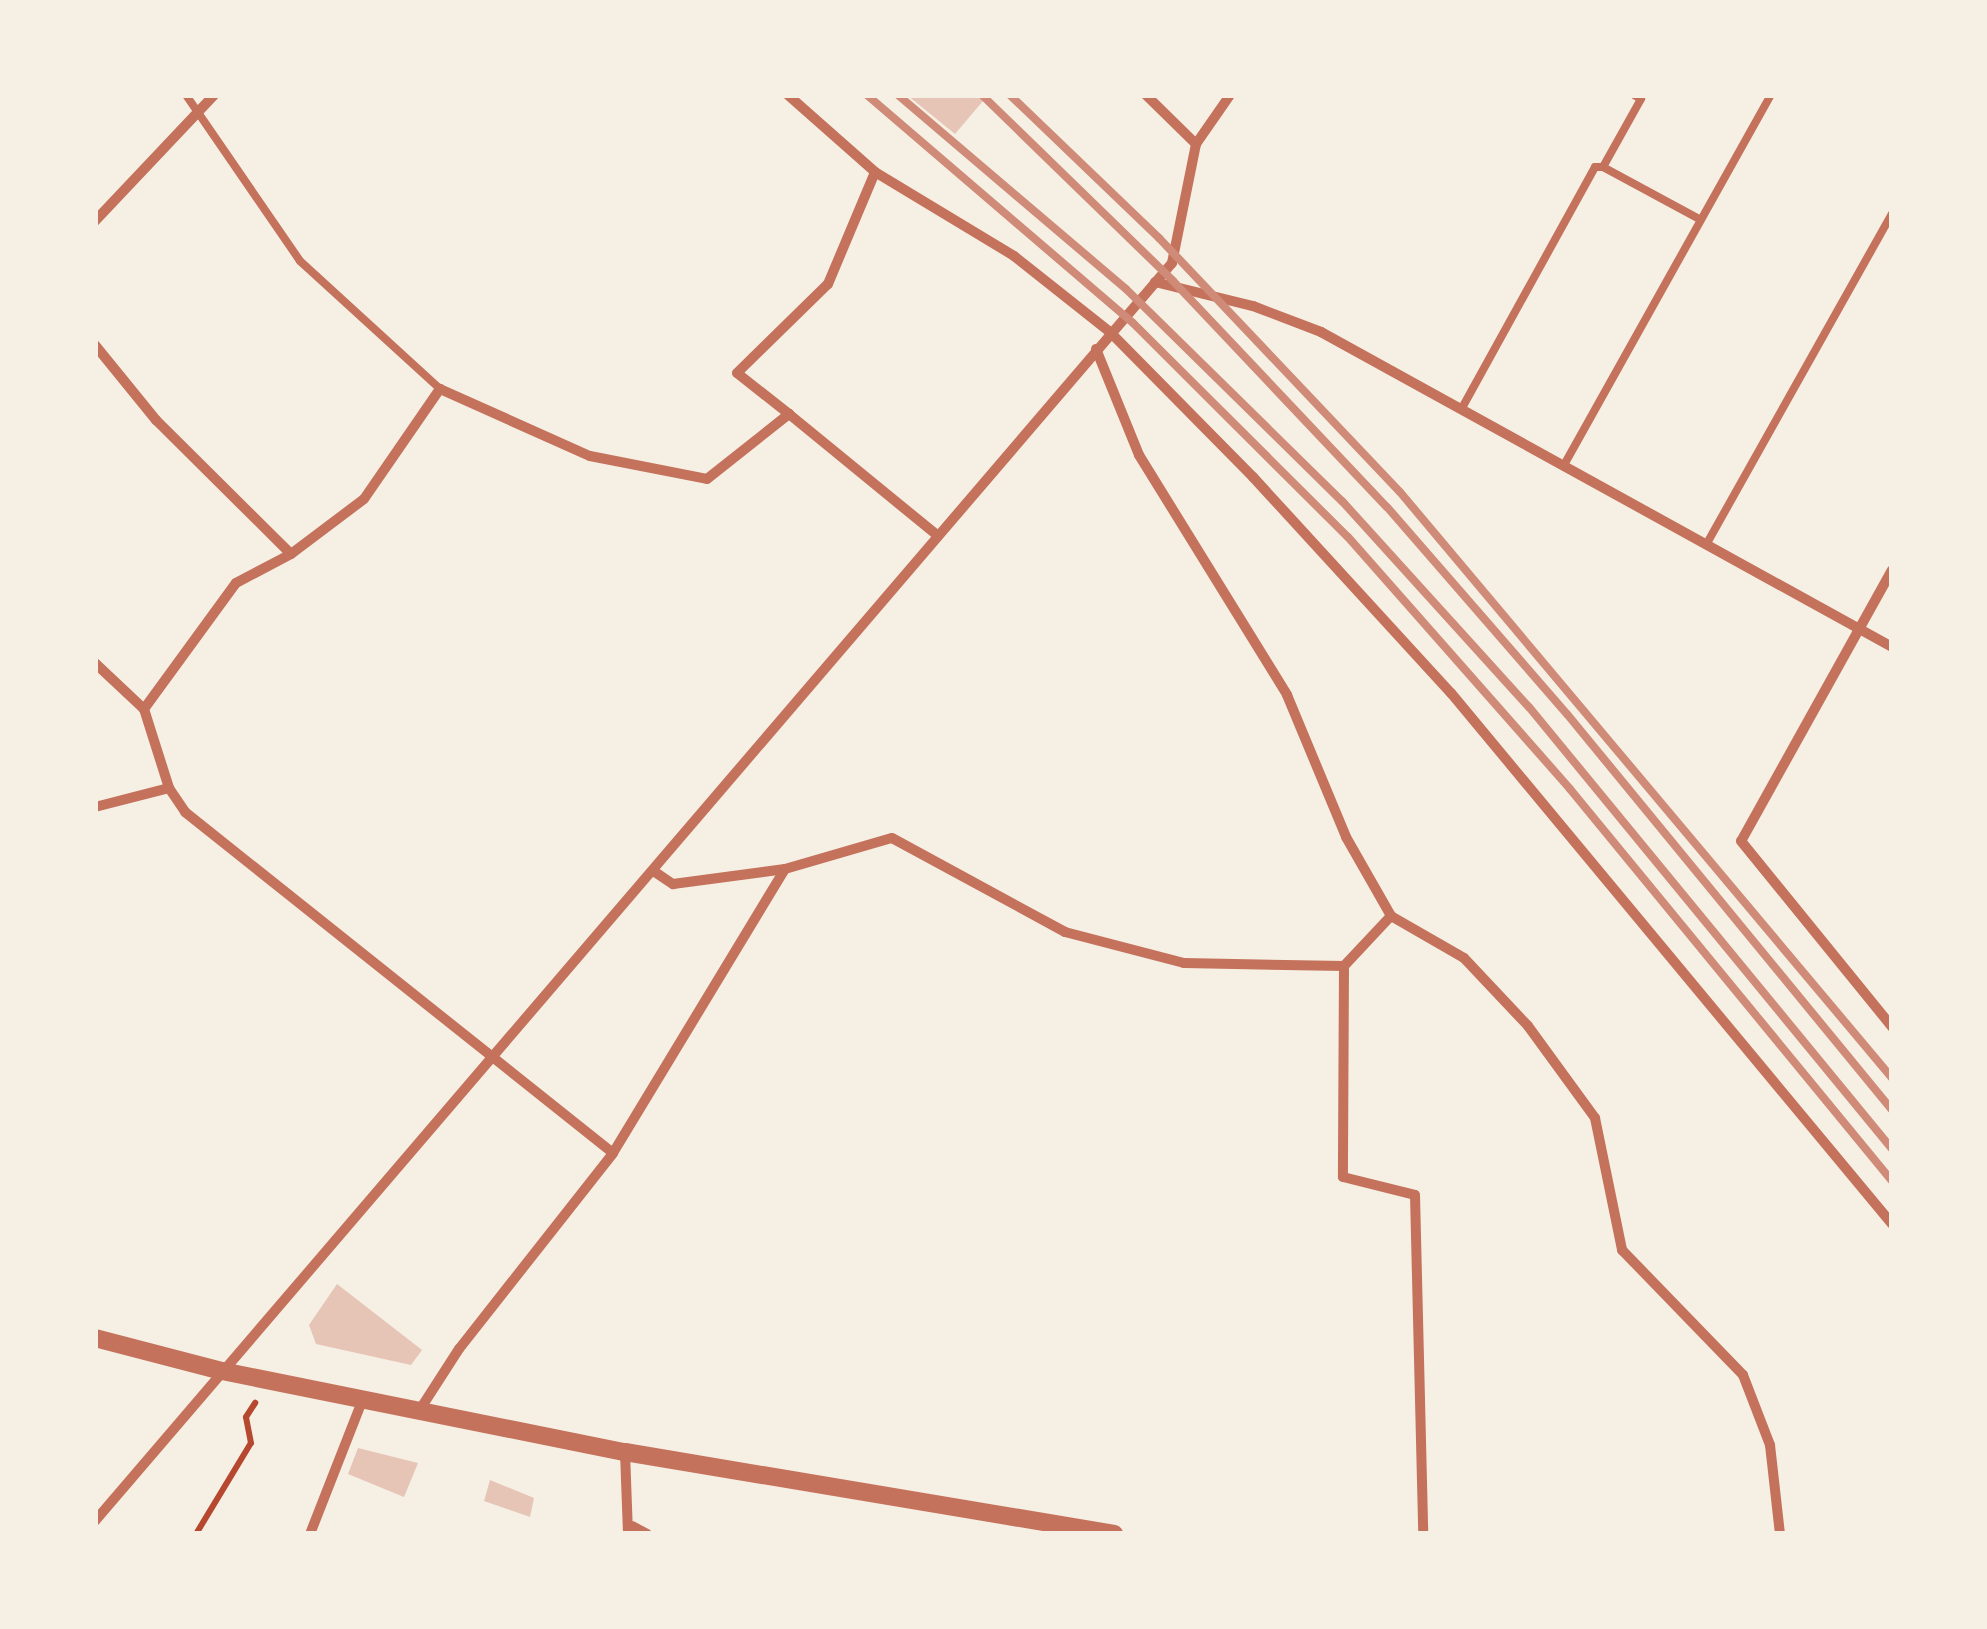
<!DOCTYPE html>
<html>
<head>
<meta charset="utf-8">
<style>
	body { margin:0 }
	#map { position:relative; width:1987px; height:1629px; overflow:hidden; background:#f6efe4; font-family:Arial,sans-serif }
	div>[style] { position:absolute }
	.building>* { inset:0; background:#e6c5b7 }
	.path>* { height:6px; margin:-3px; padding:0 3px; transform-origin:3px; border-radius:3px; background:#b5482f }
	.service>* { height:8px; margin:-4px; padding:0 4px; transform-origin:4px; border-radius:4px; background:#c5725c }
	.minor>* { height:10px; margin:-5px; padding:0 5px; transform-origin:5px; border-radius:5px; background:#c5725c }
	.tertiary>* { height:18px; margin:-9px; padding:0 9px; transform-origin:9px; border-radius:9px; background:#c5725c }
	.rail>* { height:8px; margin:-4px; padding:0 4px; transform-origin:4px; border-radius:4px; background:#cf8b77 }
	span { translate:-50% -50%; white-space:nowrap; text-align:center; line-height:1.15; -webkit-text-stroke:9px #f6efe4; paint-order:stroke }
	.frame { position:absolute; inset:0; border:98px solid #f6efe4; pointer-events:none }
</style>
</head>
<body>
<div id="map">
	<div class="building">
		<i style="clip-path:polygon(907px 95px,977px 95px,983px 101px,955px 134px)"></i>
		<i style="clip-path:polygon(337px 1284px,422px 1350px,411px 1365px,316px 1344px,309px 1325px)"></i>
		<i style="clip-path:polygon(358px 1448px,418px 1463px,404px 1497px,348px 1474px)"></i>
		<i style="clip-path:polygon(490px 1480px,534px 1498px,530px 1517px,484px 1501px)"></i>
	</div>
	<div class="path">
		<i style="left:196px;top:1534px;width:106px;rotate:-58.9deg"></i>
		<i style="left:251px;top:1443px;width:26px;rotate:-101deg"></i>
		<i style="left:246px;top:1417px;width:17px;rotate:-57deg"></i>
	</div>
	<div class="service">
		<i style="left:186px;top:95px;width:201px;rotate:55.5deg"></i>
		<i style="left:300px;top:261px;width:190px;rotate:42.4deg"></i>
		<i style="left:1603px;top:167px;width:111px;rotate:28.4deg"></i>
		<i style="left:1462px;top:408px;width:275px;rotate:-61.1deg"></i>
		<i style="left:1595px;top:167px;width:8px"></i>
		<i style="left:1603px;top:167px;width:78px;rotate:-60.8deg"></i>
		<i style="left:1641px;top:99px;width:8px;rotate:-150deg"></i>
		<i style="left:1564px;top:465px;width:424px;rotate:-60.8deg"></i>
		<i style="left:1706px;top:545px;width:380px;rotate:-60.7deg"></i>
	</div>
	<div class="minor">
		<i style="left:788px;top:95px;width:116px;rotate:41.5deg"></i>
		<i style="left:875px;top:172px;width:162px;rotate:31.1deg"></i>
		<i style="left:1014px;top:256px;width:122px;rotate:38.4deg"></i>
		<i style="left:1110px;top:332px;width:204px;rotate:45.4deg"></i>
		<i style="left:1253px;top:477px;width:293px;rotate:47.5deg"></i>
		<i style="left:1451px;top:693px;width:690px;rotate:50.29deg"></i>
		<i style="left:1146px;top:95px;width:70px;rotate:44.4deg"></i>
		<i style="left:95px;top:221px;width:173px;rotate:-46.6deg"></i>
		<i style="left:1155px;top:282px;width:101px;rotate:13.8deg"></i>
		<i style="left:1253px;top:306px;width:73px;rotate:20.9deg"></i>
		<i style="left:1321px;top:332px;width:652px;rotate:28.88deg"></i>
		<i style="left:95px;top:345px;width:97px;rotate:50.9deg"></i>
		<i style="left:156px;top:420px;width:190px;rotate:44.8deg"></i>
		<i style="left:1096px;top:349px;width:114px;rotate:67.9deg"></i>
		<i style="left:1139px;top:455px;width:282px;rotate:58.3deg"></i>
		<i style="left:1287px;top:695px;width:154px;rotate:67.4deg"></i>
		<i style="left:1346px;top:837px;width:91px;rotate:60.3deg"></i>
		<i style="left:1391px;top:916px;width:84px;rotate:29.9deg"></i>
		<i style="left:1464px;top:958px;width:93px;rotate:46.7deg"></i>
		<i style="left:1528px;top:1026px;width:114px;rotate:53.9deg"></i>
		<i style="left:1595px;top:1118px;width:135px;rotate:78.4deg"></i>
		<i style="left:1622px;top:1250px;width:174px;rotate:45.9deg"></i>
		<i style="left:1743px;top:1375px;width:75px;rotate:68.9deg"></i>
		<i style="left:1770px;top:1445px;width:90px;rotate:83.6deg"></i>
		<i style="left:789px;top:414px;width:66px;rotate:-141.7deg"></i>
		<i style="left:737px;top:373px;width:127px;rotate:-44.4deg"></i>
		<i style="left:828px;top:284px;width:121px;rotate:-67.2deg"></i>
		<i style="left:1892px;top:570px;width:310px;rotate:119.1deg"></i>
		<i style="left:1741px;top:841px;width:240px;rotate:50.9deg"></i>
		<i style="left:95px;top:663px;width:67px;rotate:43.2deg"></i>
		<i style="left:144px;top:709px;width:83px;rotate:72.4deg"></i>
		<i style="left:169px;top:788px;width:29px;rotate:56deg"></i>
		<i style="left:185px;top:812px;width:547px;rotate:38.55deg"></i>
		<i style="left:144px;top:709px;width:156px;rotate:-53.9deg"></i>
		<i style="left:236px;top:583px;width:62px;rotate:-27.8deg"></i>
		<i style="left:291px;top:554px;width:91px;rotate:-37deg"></i>
		<i style="left:364px;top:499px;width:134px;rotate:-55.4deg"></i>
		<i style="left:440px;top:389px;width:164px;rotate:24.1deg"></i>
		<i style="left:590px;top:456px;width:119px;rotate:11.1deg"></i>
		<i style="left:707px;top:479px;width:105px;rotate:-38.4deg"></i>
		<i style="left:789px;top:414px;width:191px;rotate:39.3deg"></i>
		<i style="left:95px;top:807px;width:76px;rotate:-14.4deg"></i>
		<i style="left:655px;top:872px;width:22px;rotate:34deg"></i>
		<i style="left:673px;top:884px;width:113px;rotate:-7.6deg"></i>
		<i style="left:785px;top:869px;width:111px;rotate:-16.2deg"></i>
		<i style="left:892px;top:838px;width:197px;rotate:28.5deg"></i>
		<i style="left:1065px;top:932px;width:123px;rotate:14.6deg"></i>
		<i style="left:1184px;top:963px;width:160px;rotate:1.1deg"></i>
		<i style="left:1344px;top:966px;width:69px;rotate:-46.8deg"></i>
		<i style="left:1344px;top:966px;width:211px;rotate:90.3deg"></i>
		<i style="left:1343px;top:1177px;width:74px;rotate:14deg"></i>
		<i style="left:1415px;top:1195px;width:339px;rotate:88.6deg"></i>
		<i style="left:419px;top:1411px;width:74px;rotate:-57.2deg"></i>
		<i style="left:459px;top:1349px;width:249px;rotate:-51.8deg"></i>
		<i style="left:613px;top:1153px;width:332px;rotate:-58.8deg"></i>
		<i style="left:625px;top:1452px;width:82px;rotate:87.9deg"></i>
		<i style="left:95px;top:1521px;width:1656px;rotate:-49.43deg"></i>
		<i style="left:1172px;top:263px;width:121px;rotate:-78.6deg"></i>
		<i style="left:1196px;top:144px;width:60px;rotate:-55.2deg"></i>
		<i style="left:632px;top:1526px;width:17px;rotate:28deg"></i>
		<i style="left:310px;top:1534px;width:145px;rotate:-68.6deg"></i>
	</div>
	<div class="tertiary">
		<i style="left:95px;top:1338px;width:131px;rotate:14.6deg"></i>
		<i style="left:222px;top:1371px;width:411px;rotate:11.4deg"></i>
		<i style="left:625px;top:1452px;width:496px;rotate:9.5deg"></i>
	</div>
	<div class="rail">
		<i style="left:867px;top:95px;width:350px;rotate:40.6deg"></i>
		<i style="left:1133px;top:323px;width:303px;rotate:44.9deg"></i>
		<i style="left:1348px;top:537px;width:336px;rotate:48.6deg"></i>
		<i style="left:1570px;top:789px;width:507px;rotate:50.6deg"></i>
		<i style="left:898px;top:95px;width:299px;rotate:40.4deg"></i>
		<i style="left:1126px;top:289px;width:303px;rotate:44.5deg"></i>
		<i style="left:1342px;top:501px;width:278px;rotate:47.8deg"></i>
		<i style="left:1529px;top:707px;width:572px;rotate:50.6deg"></i>
		<i style="left:982px;top:95px;width:267px;rotate:44.2deg"></i>
		<i style="left:1173px;top:281px;width:311px;rotate:46.6deg"></i>
		<i style="left:1387px;top:507px;width:274px;rotate:49deg"></i>
		<i style="left:1567px;top:714px;width:512px;rotate:50.62deg"></i>
		<i style="left:1010px;top:95px;width:207px;rotate:43.8deg"></i>
		<i style="left:1159px;top:238px;width:350px;rotate:46.5deg"></i>
		<i style="left:1400px;top:492px;width:765px;rotate:49.98deg"></i>
	</div>
	<div class="frame"></div>
</div>
</body>
</html>
